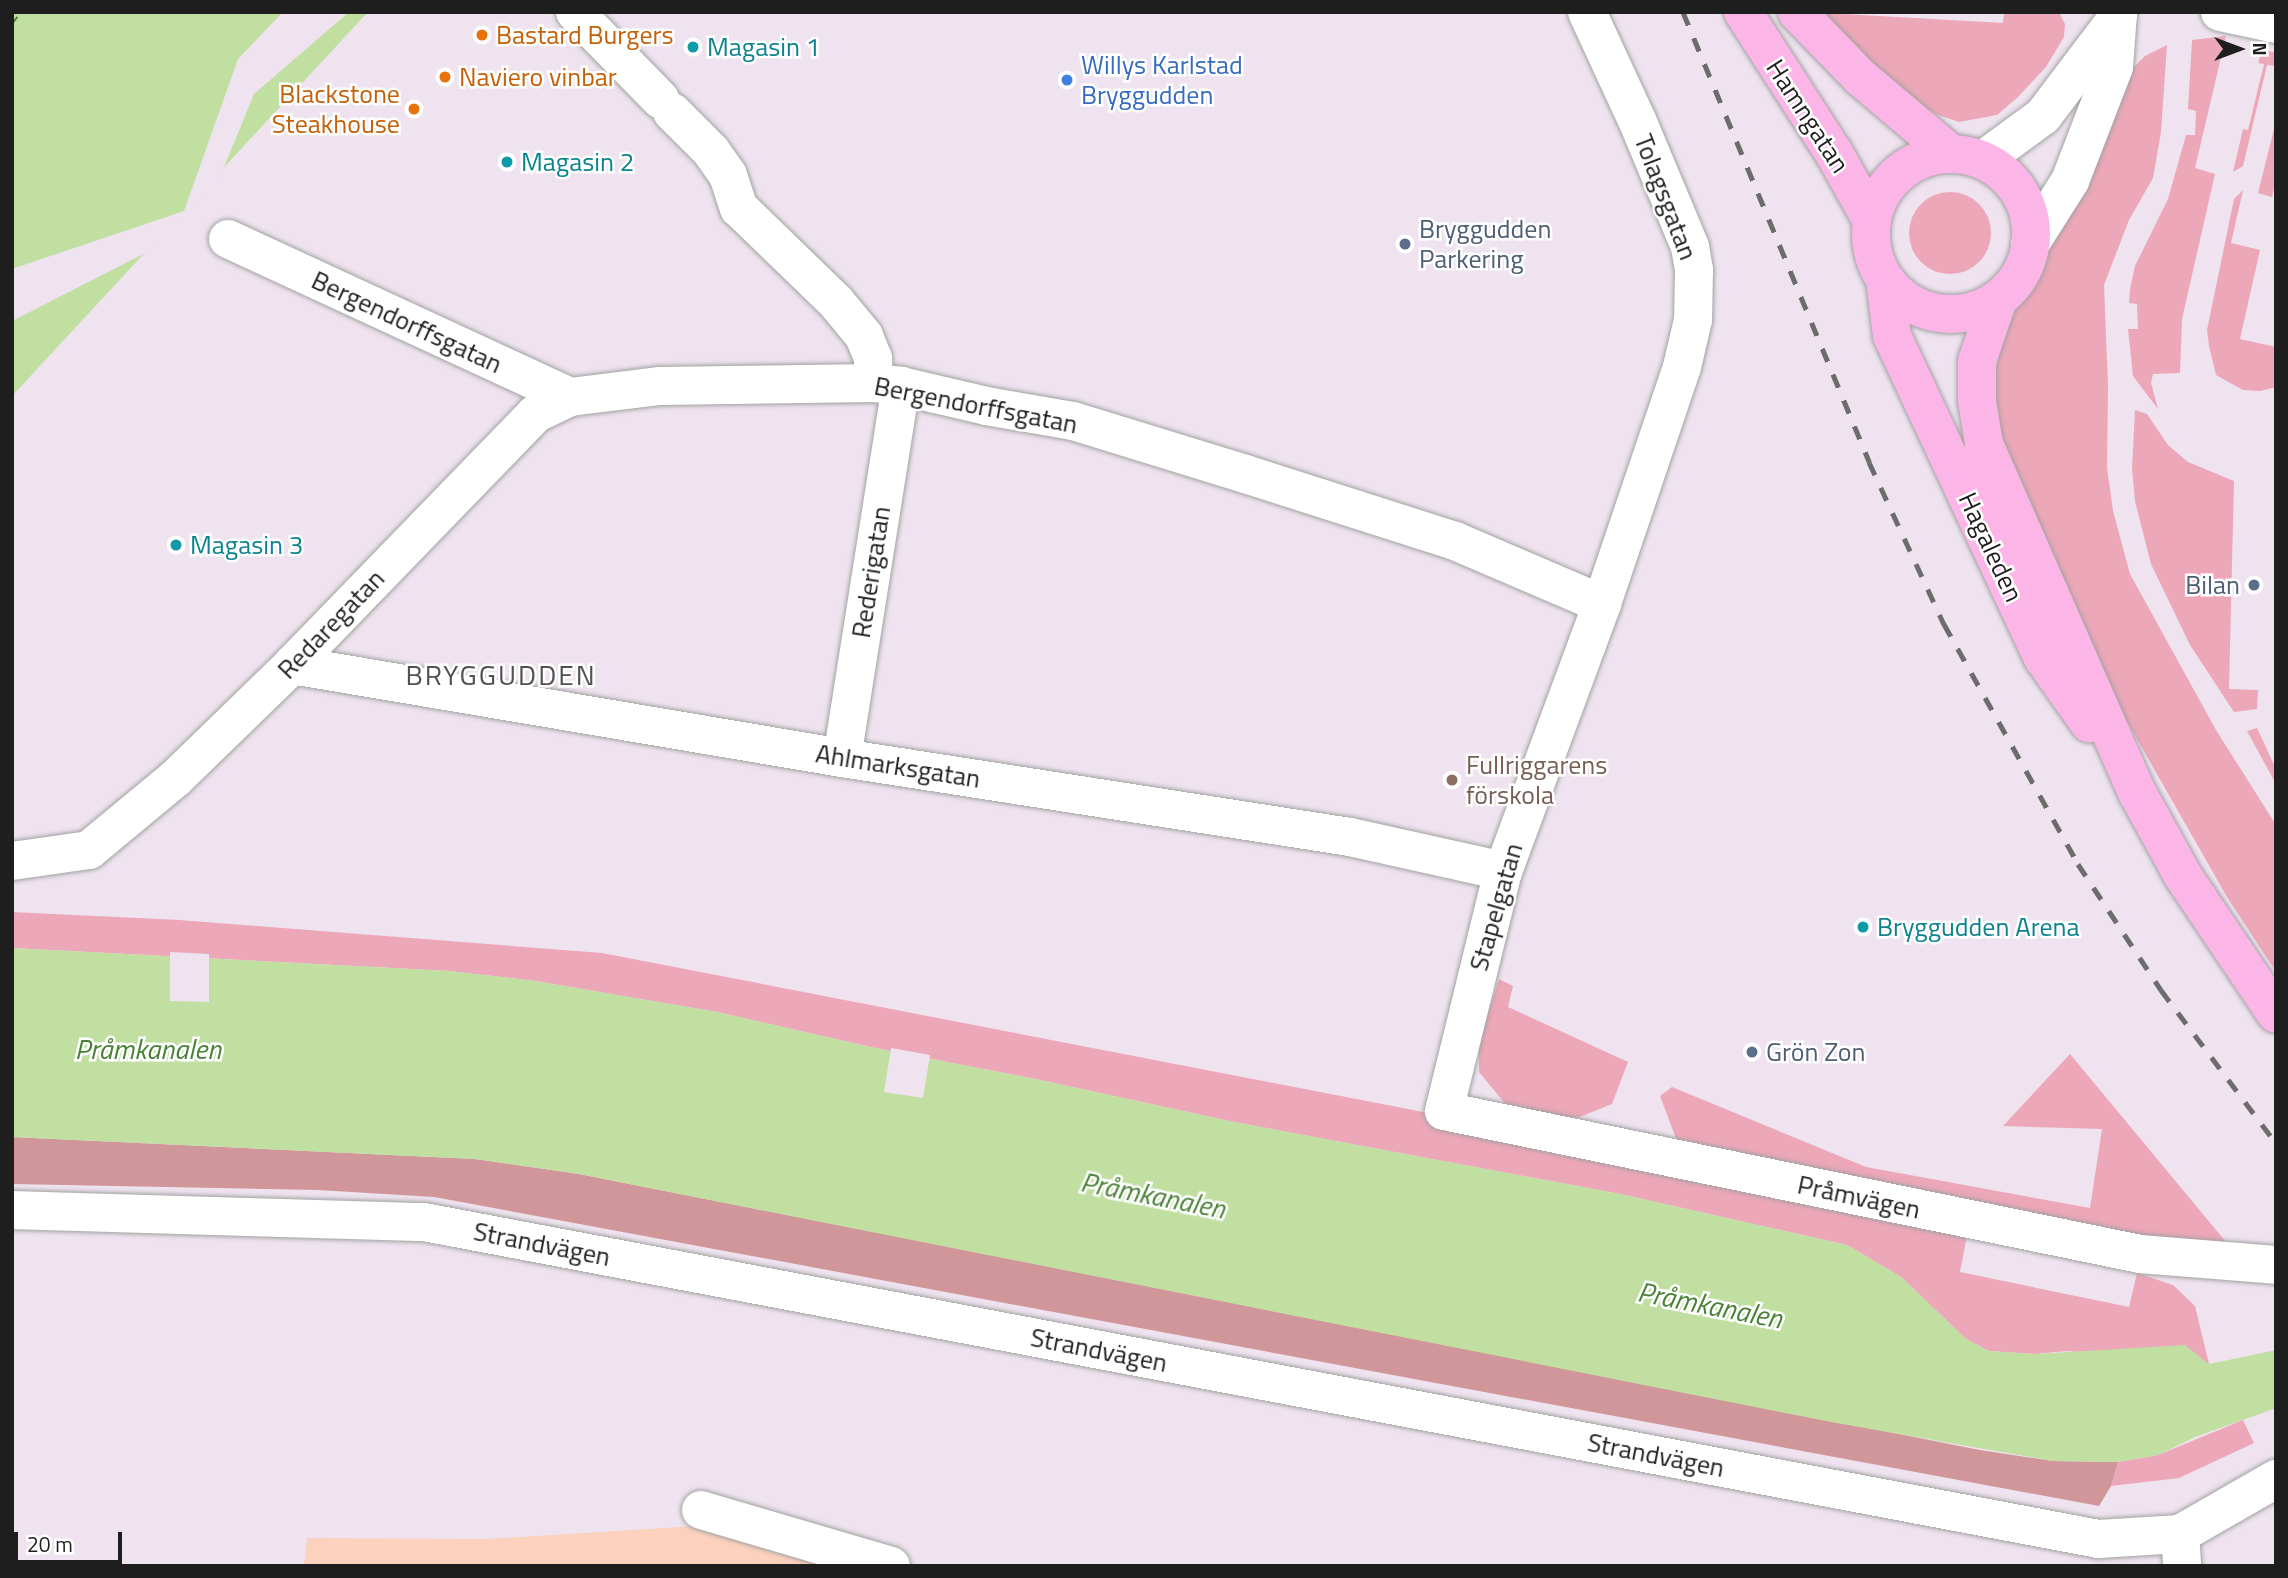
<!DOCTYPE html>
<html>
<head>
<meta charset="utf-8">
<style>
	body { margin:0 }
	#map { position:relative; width:2288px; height:1578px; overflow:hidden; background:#eee3ef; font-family:"Titillium Web",sans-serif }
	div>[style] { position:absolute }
	.grass>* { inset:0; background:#eca7b8 }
	.round { border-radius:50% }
	.forest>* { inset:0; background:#d19699 }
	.park>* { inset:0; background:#fcd2be }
	.water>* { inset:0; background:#c2dfa2 }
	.pier>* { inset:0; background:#eee3ef }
	.ferry>* { height:2px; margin-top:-1px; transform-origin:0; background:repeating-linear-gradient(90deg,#498236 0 9px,transparent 0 16px) }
	.roads { filter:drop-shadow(0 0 2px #a2a2a2) drop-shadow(0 0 2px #a2a2a2) }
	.street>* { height:38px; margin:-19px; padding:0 19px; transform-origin:19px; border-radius:19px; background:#fff }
	.secondary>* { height:38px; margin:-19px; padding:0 19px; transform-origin:19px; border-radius:19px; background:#fcb5e7 }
	.secondary>.ring { margin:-19px; padding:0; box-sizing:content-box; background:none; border:38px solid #fcb5e7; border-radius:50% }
	.rail>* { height:5px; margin-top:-2.5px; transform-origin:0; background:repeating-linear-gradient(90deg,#6c6c6c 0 14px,transparent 0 28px) }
	.dots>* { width:19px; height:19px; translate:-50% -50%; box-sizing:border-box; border:4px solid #fff; border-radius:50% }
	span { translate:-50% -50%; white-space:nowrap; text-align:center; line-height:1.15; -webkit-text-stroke:5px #fff; paint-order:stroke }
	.food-label { font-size:26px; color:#c56008 }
	.left { translate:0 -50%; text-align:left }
	.right { translate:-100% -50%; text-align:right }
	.culture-label { font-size:26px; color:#0d838f }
	.shop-label { font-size:26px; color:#366cbe }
	.street-label { font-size:26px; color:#1e1e1e }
	.service-label { font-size:26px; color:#4e5e75 }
	.education-label { font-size:26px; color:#785e54 }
	.neighbourhood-label { font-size:28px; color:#515151; letter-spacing:2px }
	.water-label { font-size:28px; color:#498236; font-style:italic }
	.frame { position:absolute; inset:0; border:14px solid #1e1e1e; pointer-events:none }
	.north { position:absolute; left:2204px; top:14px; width:70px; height:70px; -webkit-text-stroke:5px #fff; paint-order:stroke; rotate:90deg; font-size:19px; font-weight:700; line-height:28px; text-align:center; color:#1e1e1e }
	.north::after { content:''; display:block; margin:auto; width:24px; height:32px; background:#1e1e1e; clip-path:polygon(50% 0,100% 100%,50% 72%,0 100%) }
	.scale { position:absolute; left:14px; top:1532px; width:108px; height:32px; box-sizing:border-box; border:4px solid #1e1e1e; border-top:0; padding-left:9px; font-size:21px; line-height:24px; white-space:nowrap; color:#1e1e1e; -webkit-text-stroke:5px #fff; paint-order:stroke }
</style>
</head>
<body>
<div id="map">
	<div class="grass">
		<i style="clip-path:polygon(1808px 12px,2003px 23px,2004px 12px,2059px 12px,2065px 24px,2064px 37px,2046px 67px,2018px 97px,1997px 115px,1959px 122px,1938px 115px,1888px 85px)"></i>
		<i style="clip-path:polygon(2226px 36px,2195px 168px,2215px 174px,2182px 319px,2180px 373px,2153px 374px,2151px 383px,2158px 409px,2133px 376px,2128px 329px,2138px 329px,2137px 304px,2129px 303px,2130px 289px,2135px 266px,2168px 199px,2186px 135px,2195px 135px,2196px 111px,2188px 109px,2192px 40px)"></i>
		<i style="clip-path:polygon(2167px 45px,2161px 132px,2153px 178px,2129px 220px,2104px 285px,2108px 386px,2107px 467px,2113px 511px,2130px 574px,2216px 730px,2276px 825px,2276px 972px,2227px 897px,2125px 718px,2048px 558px,1993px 415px,1994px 379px,2002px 343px,2040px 252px,2129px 72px,2145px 56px)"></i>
		<i style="clip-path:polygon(2262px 49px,2276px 53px,2276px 66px,2267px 65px,2243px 166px,2233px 172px,2243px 129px,2248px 130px,2264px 64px,2258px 63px)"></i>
		<i style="clip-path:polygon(2276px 121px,2276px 178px,2272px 197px,2258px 193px)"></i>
		<i style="clip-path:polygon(2243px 190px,2231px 243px,2260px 250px,2240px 339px,2276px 347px,2276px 387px,2260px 391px,2243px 390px,2216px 375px,2209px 346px,2207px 330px,2234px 199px)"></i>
		<i class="round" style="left:1909px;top:192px;width:82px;height:82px"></i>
		<i style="clip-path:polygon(2135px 410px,2147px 414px,2168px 445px,2188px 462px,2234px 481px,2229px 689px,2258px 690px,2257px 709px,2234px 712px,2190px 645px,2151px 564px,2135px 501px,2132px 468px)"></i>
		<i style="clip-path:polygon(2257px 728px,2276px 769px,2276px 784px,2247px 731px)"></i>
		<i style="clip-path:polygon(12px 912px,179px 920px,602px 953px,1449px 1117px,1967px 1236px,1960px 1272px,2129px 1307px,2137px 1273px,2173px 1285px,2195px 1306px,2209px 1364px,2067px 1351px,2035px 1354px,1989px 1351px,1966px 1339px,1901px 1277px,1847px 1245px,1620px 1194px,1234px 1122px,1040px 1080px,875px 1048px,717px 1012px,535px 981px,449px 971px,12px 948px)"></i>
		<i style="clip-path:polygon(1499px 979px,1513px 986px,1508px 1007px,1628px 1062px,1612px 1104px,1577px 1118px,1512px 1112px,1479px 1072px,1479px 1042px)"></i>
		<i style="clip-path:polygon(2070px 1054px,2231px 1248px,2124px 1240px,1677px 1141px,1660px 1096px,1672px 1087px,1866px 1167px,2090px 1208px,2102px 1129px,2003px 1126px)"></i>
		<i style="clip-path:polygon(2243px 1420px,2254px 1443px,2179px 1478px,2111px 1486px,2118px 1462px,2158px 1455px)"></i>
	</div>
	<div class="forest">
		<i style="clip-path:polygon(12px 1137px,475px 1159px,579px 1174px,1980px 1450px,2053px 1461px,2118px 1462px,2111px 1486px,2099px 1506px,434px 1197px,318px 1190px,12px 1184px)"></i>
	</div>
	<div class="park">
		<i style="clip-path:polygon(696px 1526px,833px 1566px,304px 1566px,307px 1538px,486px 1539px)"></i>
	</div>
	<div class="water">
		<i style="clip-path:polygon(12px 12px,368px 12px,12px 396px)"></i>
		<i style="clip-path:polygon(12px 948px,449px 971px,535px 981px,717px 1012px,875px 1048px,1040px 1080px,1234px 1122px,1620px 1194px,1847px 1245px,1901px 1277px,1966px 1339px,1989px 1351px,2035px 1354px,2185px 1345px,2209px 1364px,2276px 1350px,2276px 1408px,2195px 1437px,2158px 1455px,2118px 1462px,2053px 1461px,1831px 1422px,579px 1174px,475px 1159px,12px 1137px)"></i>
	</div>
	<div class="pier">
		<i style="clip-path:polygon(283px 12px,349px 12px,254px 94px,220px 177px,153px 249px,12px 321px,12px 269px,184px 211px,238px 59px)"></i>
		<i style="clip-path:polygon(170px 952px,209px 954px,209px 1002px,170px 1001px)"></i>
		<i style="clip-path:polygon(891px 1048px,930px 1055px,923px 1098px,884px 1092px)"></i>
	</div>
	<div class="ferry">
		<i style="left:12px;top:24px;width:15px;rotate:-53deg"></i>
	</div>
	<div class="roads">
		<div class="street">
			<i style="left:575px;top:12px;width:122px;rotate:45.7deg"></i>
			<i style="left:1587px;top:12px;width:119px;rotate:65.2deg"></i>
			<i style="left:1637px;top:120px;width:138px;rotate:67.3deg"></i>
			<i style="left:1690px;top:247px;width:23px;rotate:80deg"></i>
			<i style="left:1694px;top:270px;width:50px;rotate:91.1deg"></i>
			<i style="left:1693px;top:320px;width:48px;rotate:103.2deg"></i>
			<i style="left:1682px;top:367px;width:250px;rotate:108.7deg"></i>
			<i style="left:1602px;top:604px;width:285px;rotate:110.3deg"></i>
			<i style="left:1503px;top:871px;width:247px;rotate:103.8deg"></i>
			<i style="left:1444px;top:1111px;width:711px;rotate:11.61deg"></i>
			<i style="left:2140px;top:1254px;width:136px;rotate:4.6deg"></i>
			<i style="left:2220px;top:12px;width:57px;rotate:12.1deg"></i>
			<i style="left:672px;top:112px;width:55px;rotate:45deg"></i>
			<i style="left:711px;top:151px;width:29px;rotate:55deg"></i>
			<i style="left:728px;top:175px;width:35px;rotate:72deg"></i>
			<i style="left:739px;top:208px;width:135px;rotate:44.1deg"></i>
			<i style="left:836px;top:302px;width:44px;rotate:50.5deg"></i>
			<i style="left:864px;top:336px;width:24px;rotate:68deg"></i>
			<i style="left:873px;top:358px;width:25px;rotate:88deg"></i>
			<i style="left:1983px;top:160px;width:74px;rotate:-36.3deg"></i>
			<i style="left:2043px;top:116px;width:124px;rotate:-52.9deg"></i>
			<i style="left:228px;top:239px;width:377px;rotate:24.8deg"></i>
			<i style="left:570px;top:397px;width:91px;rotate:-7deg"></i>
			<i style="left:660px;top:386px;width:214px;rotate:-0.8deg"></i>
			<i style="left:874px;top:383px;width:27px;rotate:6deg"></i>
			<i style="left:901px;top:386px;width:87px;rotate:13.2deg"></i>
			<i style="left:986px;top:406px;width:88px;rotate:9.8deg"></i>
			<i style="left:1073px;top:421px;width:180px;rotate:17.1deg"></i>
			<i style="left:1245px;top:474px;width:220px;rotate:17.7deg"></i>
			<i style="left:1455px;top:541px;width:160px;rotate:23.2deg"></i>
			<i style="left:2030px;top:244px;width:75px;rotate:-57.6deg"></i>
			<i style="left:2070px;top:181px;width:122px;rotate:-68.9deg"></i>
			<i style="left:2114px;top:67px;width:55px;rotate:-85.8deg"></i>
			<i style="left:292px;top:665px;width:558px;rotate:9.6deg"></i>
			<i style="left:842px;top:758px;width:514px;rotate:8.84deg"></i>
			<i style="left:1350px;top:837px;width:157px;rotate:12.5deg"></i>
			<i style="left:842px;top:758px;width:377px;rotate:-81deg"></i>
			<i style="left:12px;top:861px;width:78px;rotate:-8.1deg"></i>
			<i style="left:89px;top:850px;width:113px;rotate:-39.6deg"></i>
			<i style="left:176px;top:778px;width:162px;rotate:-44.2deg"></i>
			<i style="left:292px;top:665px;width:349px;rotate:-45.9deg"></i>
			<i style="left:535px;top:414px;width:39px;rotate:-26deg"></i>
			<i style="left:12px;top:1210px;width:412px;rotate:1.7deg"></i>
			<i style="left:424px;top:1222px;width:1704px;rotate:10.72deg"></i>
			<i style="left:2098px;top:1539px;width:82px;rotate:-3.5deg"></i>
			<i style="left:2180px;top:1534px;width:111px;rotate:-29.8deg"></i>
			<i style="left:701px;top:1510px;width:198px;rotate:16.4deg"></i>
			<i style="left:2180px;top:1534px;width:32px;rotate:86deg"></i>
		</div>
		<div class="secondary">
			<i style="left:1743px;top:12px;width:168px;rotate:57.2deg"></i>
			<i style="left:1834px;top:153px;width:78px;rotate:60.8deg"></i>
			<i style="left:1797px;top:12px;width:91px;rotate:45.9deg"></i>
			<i style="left:1860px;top:77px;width:118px;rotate:40.2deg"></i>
			<i class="ring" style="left:1871px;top:154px;width:122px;height:122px"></i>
			<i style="left:1885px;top:280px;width:56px;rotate:82.9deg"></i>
			<i style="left:1892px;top:336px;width:356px;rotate:64.9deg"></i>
			<i style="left:2043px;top:658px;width:80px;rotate:54.7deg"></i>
			<i style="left:1998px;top:299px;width:65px;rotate:108.7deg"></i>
			<i style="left:1977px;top:361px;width:40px;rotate:90deg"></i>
			<i style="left:1977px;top:401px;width:44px;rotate:80.8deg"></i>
			<i style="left:1984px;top:444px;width:382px;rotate:66.3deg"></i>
			<i style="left:2138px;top:794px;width:94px;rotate:61.2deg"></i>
			<i style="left:2183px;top:876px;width:166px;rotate:56deg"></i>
		</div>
	</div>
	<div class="rail">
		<i style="left:1683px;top:12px;width:487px;rotate:67.5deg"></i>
		<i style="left:1869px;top:462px;width:179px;rotate:65.2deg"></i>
		<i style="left:1944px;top:624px;width:275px;rotate:60.8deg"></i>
		<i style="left:2078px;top:864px;width:151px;rotate:56.6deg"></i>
		<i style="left:2161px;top:990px;width:191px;rotate:53.1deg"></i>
	</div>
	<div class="dots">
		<i style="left:482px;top:35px;background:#e8710a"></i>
		<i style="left:693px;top:47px;background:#0f9aa8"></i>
		<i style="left:445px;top:77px;background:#e8710a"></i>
		<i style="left:1067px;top:80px;background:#3f7fe0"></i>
		<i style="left:414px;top:109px;background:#e8710a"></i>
		<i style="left:507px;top:162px;background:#0f9aa8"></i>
		<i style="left:1405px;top:244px;background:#5c6f8a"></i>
		<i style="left:176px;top:545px;background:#0f9aa8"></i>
		<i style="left:2254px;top:585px;background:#5c6f8a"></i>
		<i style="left:1452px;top:780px;background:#8d6e63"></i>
		<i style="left:1863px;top:927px;background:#0f9aa8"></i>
		<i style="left:1752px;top:1052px;background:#5c6f8a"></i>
	</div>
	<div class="food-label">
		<span class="left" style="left:496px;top:35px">Bastard Burgers</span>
		<span class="left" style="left:459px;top:77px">Naviero vinbar</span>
		<span class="right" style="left:400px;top:109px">Blackstone<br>Steakhouse</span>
	</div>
	<div class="culture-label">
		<span class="left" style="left:707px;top:47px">Magasin 1</span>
		<span class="left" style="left:521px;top:162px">Magasin 2</span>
		<span class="left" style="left:190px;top:545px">Magasin 3</span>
		<span class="left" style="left:1877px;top:927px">Bryggudden Arena</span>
	</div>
	<div class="shop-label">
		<span class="left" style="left:1081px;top:80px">Willys Karlstad<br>Bryggudden</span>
	</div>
	<div class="street-label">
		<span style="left:1808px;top:116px;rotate:57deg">Hamngatan</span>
		<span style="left:1666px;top:197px;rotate:69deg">Tolagsgatan</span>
		<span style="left:407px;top:322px;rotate:25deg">Bergendorffsgatan</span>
		<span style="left:976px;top:405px;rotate:11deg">Bergendorffsgatan</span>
		<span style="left:1991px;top:547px;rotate:65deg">Hagaleden</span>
		<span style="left:871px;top:572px;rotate:-81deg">Rederigatan</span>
		<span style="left:331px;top:624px;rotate:-46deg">Redaregatan</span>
		<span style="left:898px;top:766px;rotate:9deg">Ahlmarksgatan</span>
		<span style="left:1496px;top:907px;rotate:-74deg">Stapelgatan</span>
		<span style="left:1859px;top:1197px;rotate:12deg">Pråmvägen</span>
		<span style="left:542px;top:1244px;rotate:11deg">Strandvägen</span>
		<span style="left:1099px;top:1350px;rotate:11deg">Strandvägen</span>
		<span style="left:1656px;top:1455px;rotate:11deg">Strandvägen</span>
	</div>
	<div class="service-label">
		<span class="left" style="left:1419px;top:244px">Bryggudden<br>Parkering</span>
		<span class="right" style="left:2240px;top:585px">Bilan</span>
		<span class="left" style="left:1766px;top:1052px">Grön Zon</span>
	</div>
	<div class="education-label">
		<span class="left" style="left:1466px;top:780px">Fullriggarens<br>förskola</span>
	</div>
	<div class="neighbourhood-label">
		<span style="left:501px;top:675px">BRYGGUDDEN</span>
	</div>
	<div class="water-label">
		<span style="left:148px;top:1049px">Pråmkanalen</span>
		<span style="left:1153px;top:1195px;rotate:11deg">Pråmkanalen</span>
		<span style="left:1710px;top:1305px;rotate:11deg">Pråmkanalen</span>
	</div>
	<div class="frame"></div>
	<div class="north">N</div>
	<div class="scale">20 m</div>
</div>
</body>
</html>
